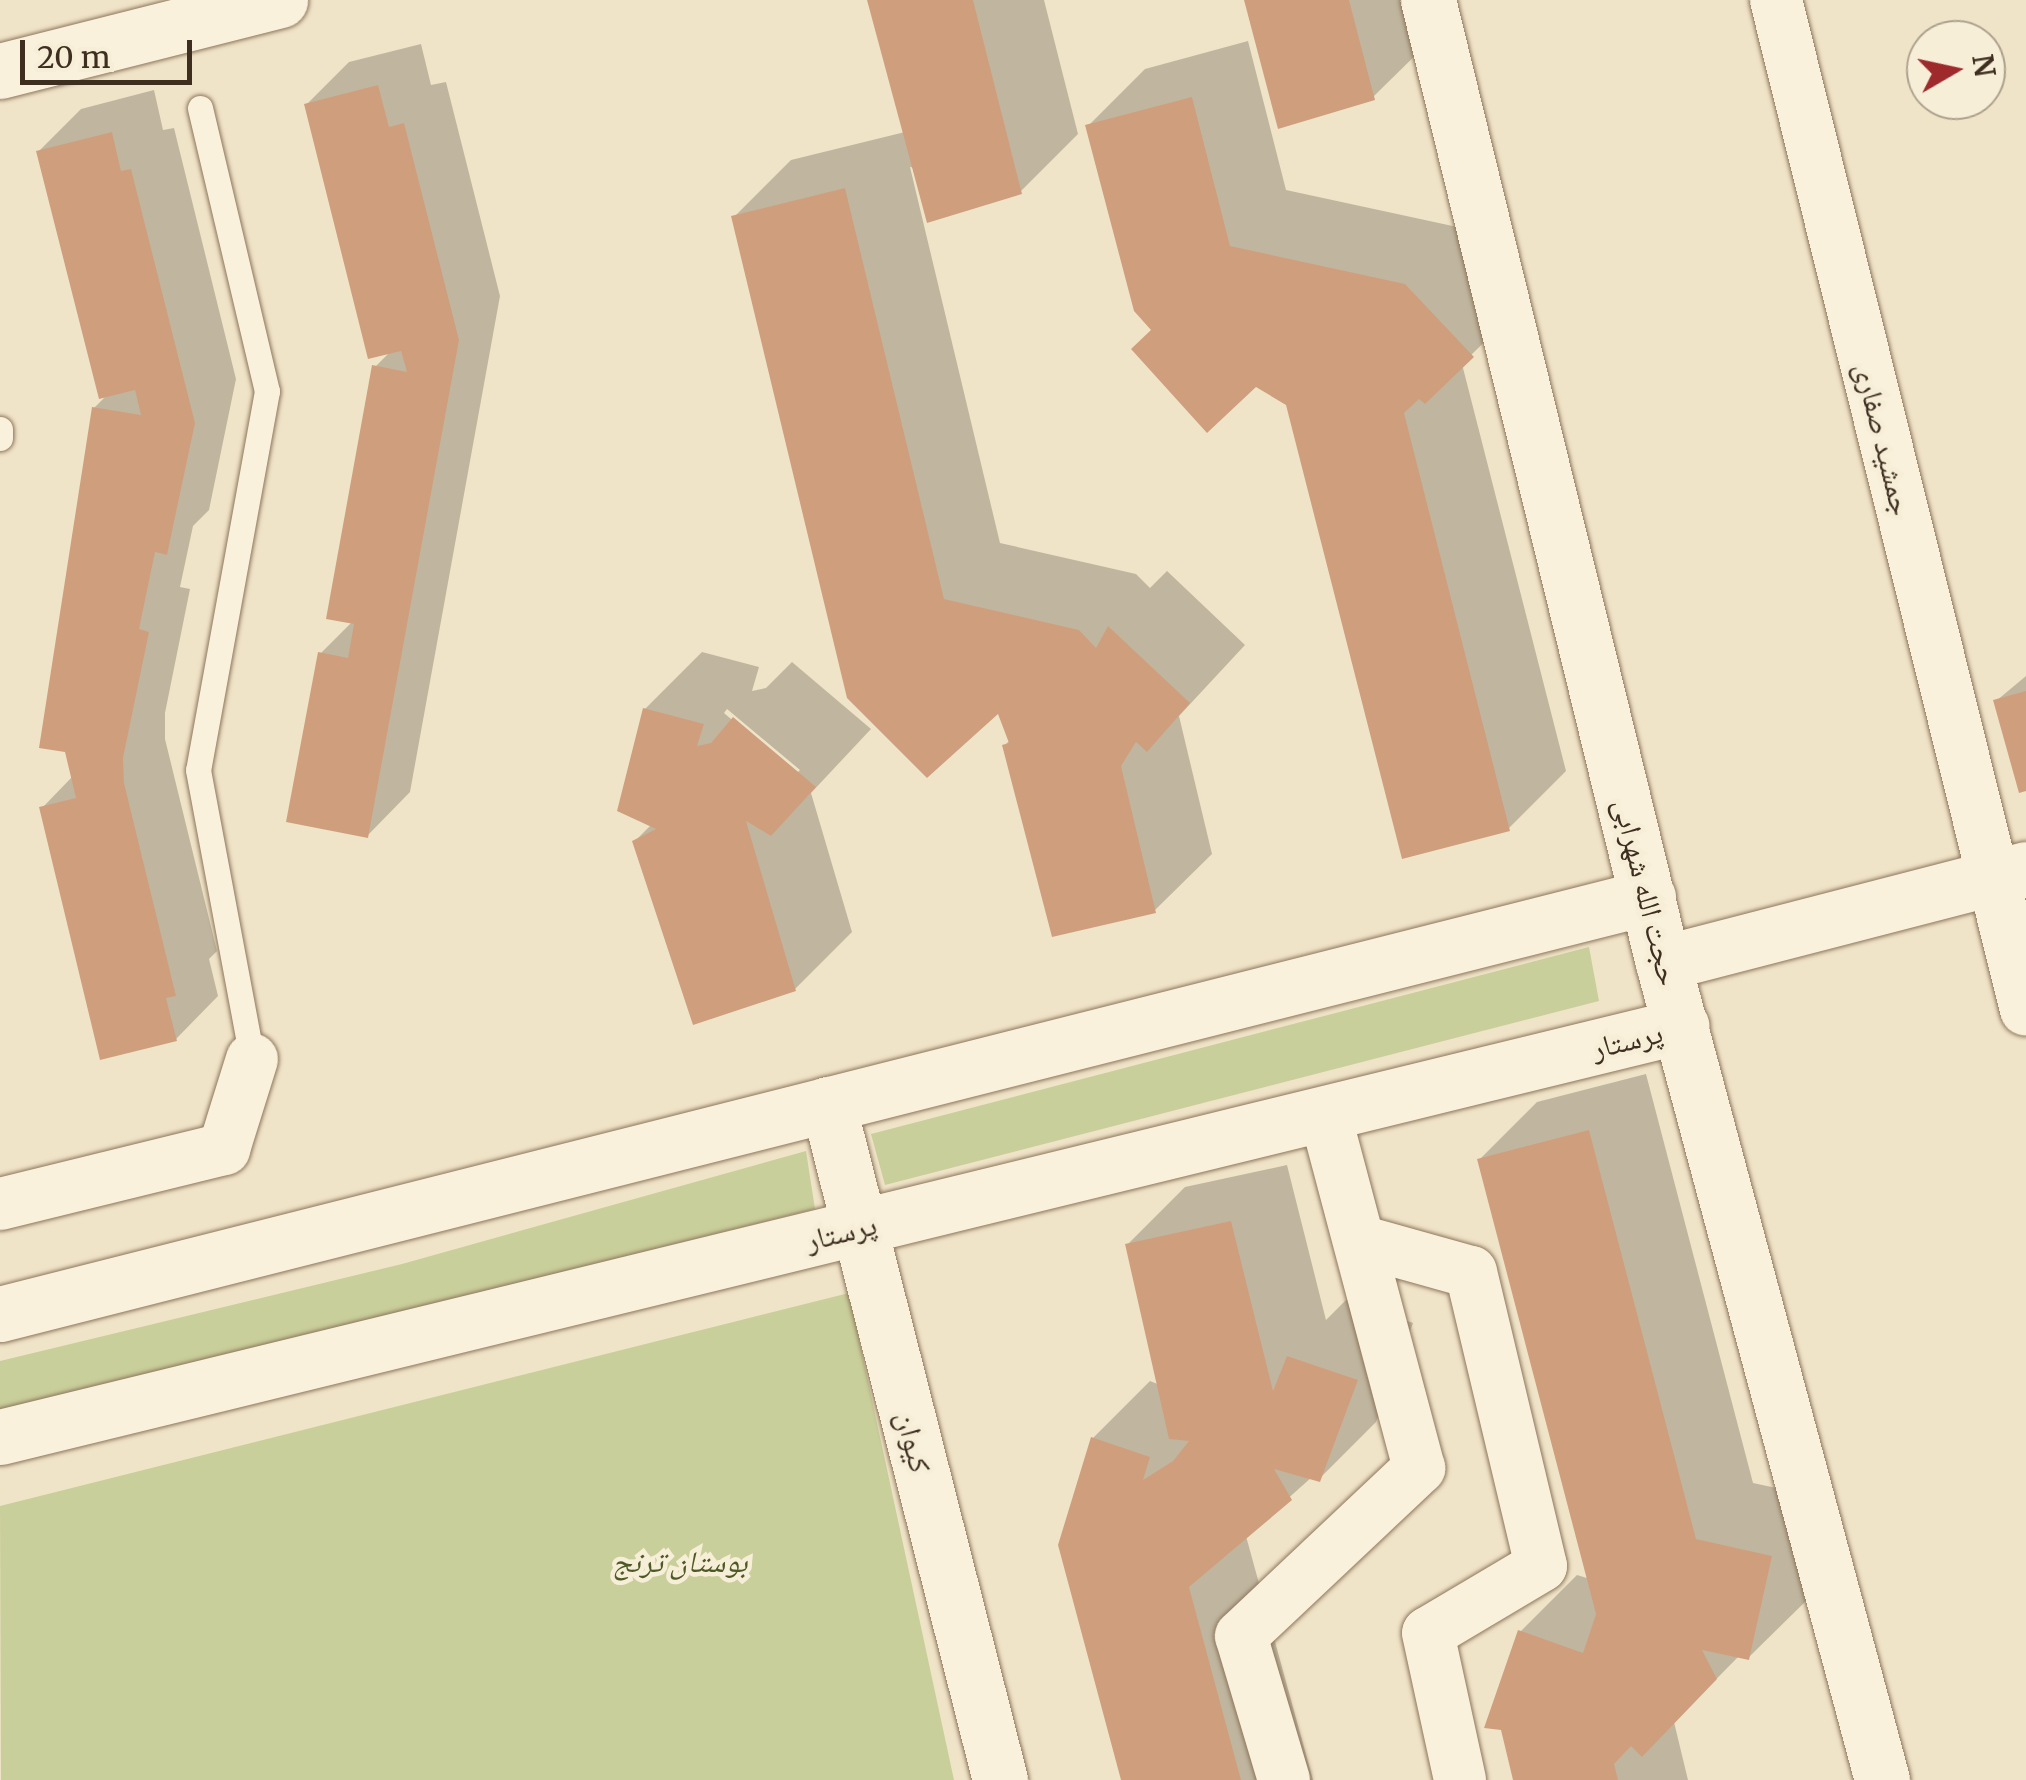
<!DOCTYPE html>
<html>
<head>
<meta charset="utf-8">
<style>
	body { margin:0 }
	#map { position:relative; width:2026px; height:1780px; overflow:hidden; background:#f0e4c8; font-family:Merriweather,"Noto Naskh Arabic",serif }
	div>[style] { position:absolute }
	.green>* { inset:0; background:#c9cf9b }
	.shadow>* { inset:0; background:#0003 }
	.building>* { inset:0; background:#cf9f7d }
	.roads { filter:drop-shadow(0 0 2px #8d765c) drop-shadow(0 0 2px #8d765c) }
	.service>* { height:25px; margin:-12.5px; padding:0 12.5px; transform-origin:12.5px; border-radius:12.5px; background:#faf1dc }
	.minor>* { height:52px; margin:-26px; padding:0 26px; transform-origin:26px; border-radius:26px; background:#faf1dc }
	.tertiary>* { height:55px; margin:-27.5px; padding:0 27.5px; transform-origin:27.5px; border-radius:27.5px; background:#faf1dc }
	span { translate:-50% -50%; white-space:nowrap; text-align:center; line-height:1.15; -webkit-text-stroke:9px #f7eed8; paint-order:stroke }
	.street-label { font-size:30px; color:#3d2e20 }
	.park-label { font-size:30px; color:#4d5a26; font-style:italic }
	.north { position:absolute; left:1906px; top:20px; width:100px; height:100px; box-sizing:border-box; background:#f7eed8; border:2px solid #ada18e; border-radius:50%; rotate:81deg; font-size:28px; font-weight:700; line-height:40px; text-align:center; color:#3d2e20 }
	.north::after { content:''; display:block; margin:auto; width:35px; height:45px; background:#9e2a2b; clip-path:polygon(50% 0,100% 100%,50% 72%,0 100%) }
	.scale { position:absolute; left:20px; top:40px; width:172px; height:45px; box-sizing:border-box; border:5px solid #3d2e20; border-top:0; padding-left:12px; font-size:30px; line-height:35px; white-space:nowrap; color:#3d2e20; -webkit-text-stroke:8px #f7eed8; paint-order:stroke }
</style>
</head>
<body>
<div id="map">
	<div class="green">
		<i style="clip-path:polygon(1589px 947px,1599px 1001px,885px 1185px,871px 1134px)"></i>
		<i style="clip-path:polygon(806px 1151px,815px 1209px,0 1412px,0 1361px,402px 1264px)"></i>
		<i style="clip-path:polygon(849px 1293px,954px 1780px,1px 1780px,0 1506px)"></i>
	</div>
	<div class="shadow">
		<i style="clip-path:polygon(869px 0,1044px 0,1078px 134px,1021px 191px,910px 167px,1000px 543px,1136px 574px,1150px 588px,1167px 571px,1245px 645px,1179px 716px,1212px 854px,1154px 911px,1005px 745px,1011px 739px,999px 709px,734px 217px,791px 160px,905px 132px)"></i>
		<i style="clip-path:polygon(1246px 0,1420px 0,1431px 40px,1373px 97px)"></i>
		<i style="clip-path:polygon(1248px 41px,1286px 190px,1462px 228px,1529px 298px,1462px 364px,1566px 771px,1509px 828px,1288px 404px,1154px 330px,1088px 126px,1145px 69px)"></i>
		<i style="clip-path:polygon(421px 44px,431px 85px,446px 82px,500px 296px,410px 792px,368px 835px,320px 654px,352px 622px,375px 367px,391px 351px,306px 105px,349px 62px)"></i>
		<i style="clip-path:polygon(154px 90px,163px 130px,174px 128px,236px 379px,209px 510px,193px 526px,180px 587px,190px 589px,165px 713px,165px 739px,217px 951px,209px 959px,218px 996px,176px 1039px,42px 808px,73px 776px,94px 408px,108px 394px,39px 151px,81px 109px)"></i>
		<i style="clip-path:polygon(evenodd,702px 652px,759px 667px,752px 691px,766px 688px,792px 662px,871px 729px,811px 793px,852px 932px,795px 989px,635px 841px,652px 824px,645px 709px,702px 652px,727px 709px,800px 770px,796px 774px,724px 713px,727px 709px)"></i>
		<i style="clip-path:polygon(2026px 676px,2026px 788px,1996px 701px)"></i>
		<i style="clip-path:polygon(1646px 1074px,1753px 1483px,1827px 1499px,1806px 1601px,1748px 1658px,1739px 1656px,1674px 1722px,1688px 1780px,1515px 1780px,1520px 1632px,1577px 1575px,1590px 1579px,1480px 1159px,1537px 1102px)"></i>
		<i style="clip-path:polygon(1287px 1165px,1326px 1320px,1346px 1300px,1413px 1323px,1376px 1422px,1319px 1479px,1312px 1477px,1246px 1536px,1313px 1780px,1124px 1780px,1093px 1438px,1150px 1381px,1160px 1385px,1128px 1244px,1185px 1187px)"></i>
	</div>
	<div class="building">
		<i style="clip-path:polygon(867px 0,973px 0,1022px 194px,927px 223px)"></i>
		<i style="clip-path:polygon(1244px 0,1349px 0,1375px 100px,1278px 129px)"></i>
		<i style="clip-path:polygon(378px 85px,389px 127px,404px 123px,459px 340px,368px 838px,286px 822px,318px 652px,348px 658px,354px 624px,326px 619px,372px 365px,407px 372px,401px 351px,368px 359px,304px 104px)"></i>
		<i style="clip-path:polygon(1192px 97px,1230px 246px,1405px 284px,1474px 357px,1425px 404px,1419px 399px,1404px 413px,1510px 831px,1402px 859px,1286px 405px,1256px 387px,1207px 433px,1131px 349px,1151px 330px,1134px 311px,1085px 125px)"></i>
		<i style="clip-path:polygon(112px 132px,121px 171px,131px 169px,195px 423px,167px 555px,155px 552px,139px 629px,149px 632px,123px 758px,124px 783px,176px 996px,166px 998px,177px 1041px,100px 1060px,39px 807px,76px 798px,65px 752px,39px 748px,92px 407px,141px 415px,135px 390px,99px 399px,36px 151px)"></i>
		<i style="clip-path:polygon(845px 188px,944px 599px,1079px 630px,1096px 648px,1108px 626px,1190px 703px,1147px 752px,1136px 742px,1121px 766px,1156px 913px,1052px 937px,1002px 745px,1009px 743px,998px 714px,927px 778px,847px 698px,731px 216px)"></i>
		<i style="clip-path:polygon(2026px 691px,2026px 791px,2019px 793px,1993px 700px)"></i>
		<i style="clip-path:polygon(643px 708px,704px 724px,697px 746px,711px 743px,733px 717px,816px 787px,771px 836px,746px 821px,796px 991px,693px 1025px,632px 841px,656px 829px,617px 811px)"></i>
		<i style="clip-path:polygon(1589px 1130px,1696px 1539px,1772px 1556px,1749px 1660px,1702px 1650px,1717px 1679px,1642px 1757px,1631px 1746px,1614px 1764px,1618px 1780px,1513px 1780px,1501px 1730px,1484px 1728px,1518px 1630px,1583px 1653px,1596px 1614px,1477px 1159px)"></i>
		<i style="clip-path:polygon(1231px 1221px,1273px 1391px,1287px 1356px,1358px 1380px,1320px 1482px,1274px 1469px,1292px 1500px,1189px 1587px,1241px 1780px,1121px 1780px,1058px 1545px,1091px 1437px,1150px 1457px,1143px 1480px,1173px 1461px,1189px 1441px,1169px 1439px,1125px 1244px)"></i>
	</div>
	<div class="roads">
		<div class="service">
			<i style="left:200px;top:108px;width:291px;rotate:76.7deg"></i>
			<i style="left:267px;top:391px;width:385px;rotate:100.3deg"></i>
			<i style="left:198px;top:770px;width:294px;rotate:79.4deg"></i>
			<i style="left:0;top:429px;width:9px;rotate:90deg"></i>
		</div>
		<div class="minor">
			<i style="left:1776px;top:0;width:1040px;rotate:76.1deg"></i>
			<i style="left:0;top:1204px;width:231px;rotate:-13.8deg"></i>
			<i style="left:224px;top:1149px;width:94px;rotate:-72.7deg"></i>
			<i style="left:1360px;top:1241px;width:115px;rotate:15.6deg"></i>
			<i style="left:1471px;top:1272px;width:302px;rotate:76.6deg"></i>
			<i style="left:1541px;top:1566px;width:131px;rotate:149.3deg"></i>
			<i style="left:1428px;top:1633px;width:150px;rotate:77.7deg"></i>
			<i style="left:1284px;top:1780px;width:150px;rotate:-106.6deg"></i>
			<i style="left:1241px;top:1636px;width:245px;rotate:-43.3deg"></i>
			<i style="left:1419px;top:1468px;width:366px;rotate:-104.9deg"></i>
		</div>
		<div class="tertiary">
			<i style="left:1428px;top:0;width:991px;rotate:76.29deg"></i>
			<i style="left:1663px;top:963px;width:846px;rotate:74.99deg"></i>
			<i style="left:0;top:71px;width:289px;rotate:-14.2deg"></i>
			<i style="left:1663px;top:963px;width:375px;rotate:-14.5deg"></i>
			<i style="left:828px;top:1104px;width:698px;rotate:75.72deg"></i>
			<i style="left:0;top:1314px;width:1700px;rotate:-14.2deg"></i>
			<i style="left:0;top:1437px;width:1731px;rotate:-13.74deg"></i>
		</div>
	</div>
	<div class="street-label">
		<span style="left:1884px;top:439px;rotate:76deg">جمشید صفاری</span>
		<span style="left:1647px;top:892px;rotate:76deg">حجت الله شهرابی</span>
		<span style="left:1627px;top:1040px;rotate:-14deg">پرستار</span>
		<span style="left:841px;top:1232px;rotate:-14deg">پرستار</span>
		<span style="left:914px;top:1442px;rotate:76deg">کیوان</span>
	</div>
	<div class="park-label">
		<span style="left:680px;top:1561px">بوستان ترنج</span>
	</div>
	<div class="north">N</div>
	<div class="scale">20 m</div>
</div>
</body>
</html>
